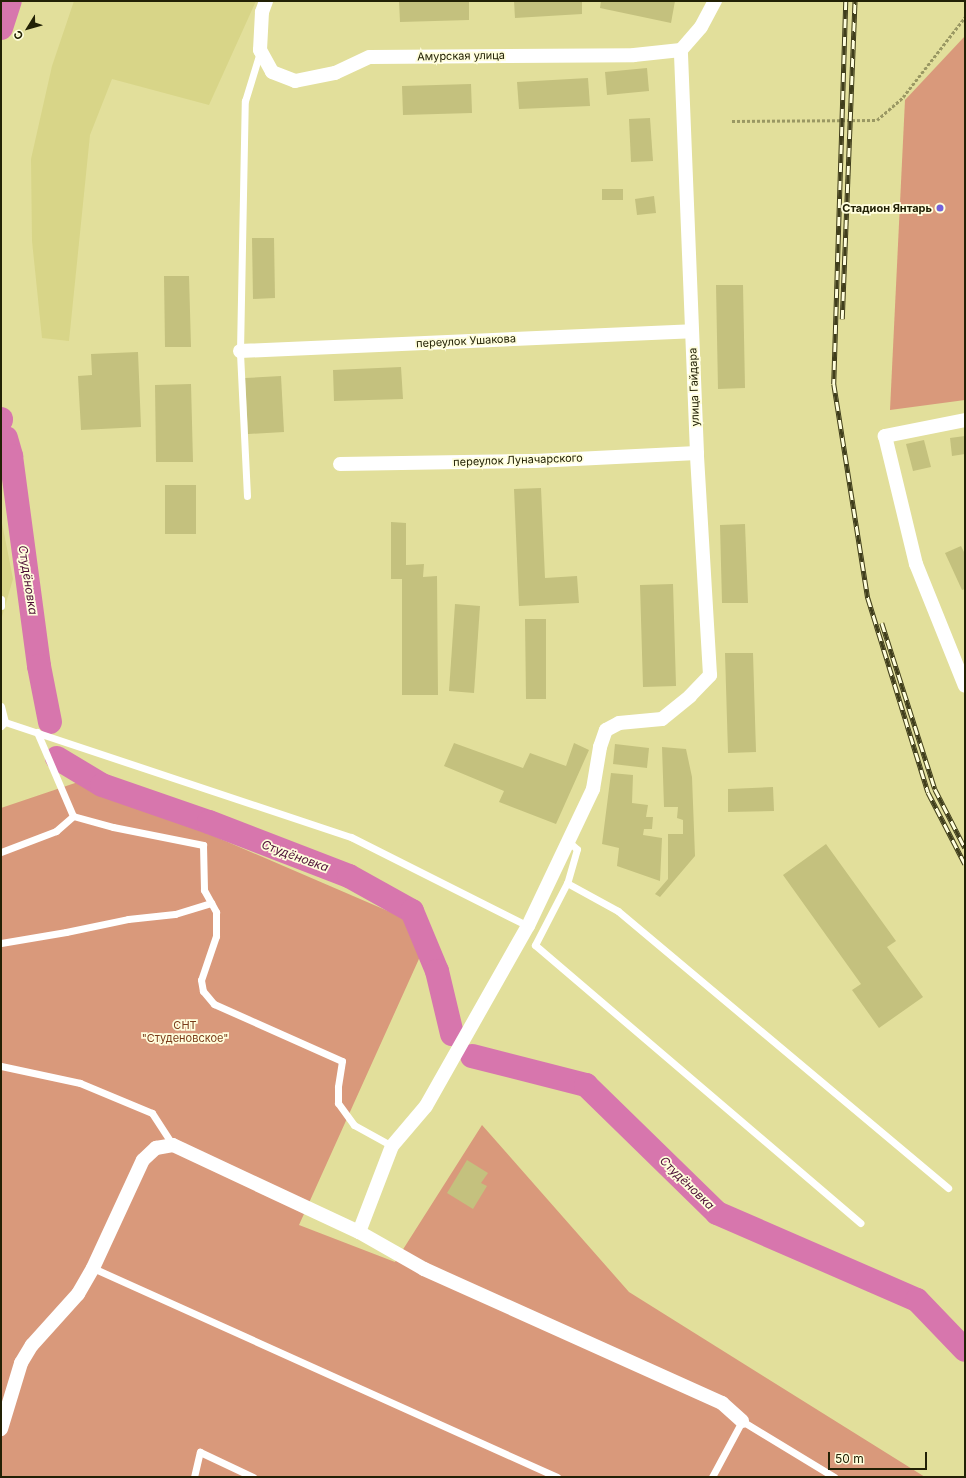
<!DOCTYPE html>
<html>
<head>
<meta charset="utf-8">
<style>
	body { margin:0 }
	#map { position:relative; width:966px; height:1478px; overflow:hidden; background:#e2df9b; font-family:Inter,sans-serif }
	div>[style] { position:absolute }
	.built>* { inset:0; background:#d8d588 }
	.green>* { inset:0; background:#d9997b }
	.river>* { height:24px; margin:-12px; padding:0 12px; transform-origin:12px; border-radius:12px; background:#d776ad }
	.building>* { inset:0; background:#c4c17e }
	.path>* { height:2.5px; margin-top:-1.25px; transform-origin:0; background:repeating-linear-gradient(90deg,#9a9863 0 3px,transparent 0 5px) }
	.service>* { height:7px; margin:-3.5px; padding:0 3.5px; transform-origin:3.5px; border-radius:3.5px; background:#fff }
	.minor>* { height:14px; margin:-7px; padding:0 7px; transform-origin:7px; border-radius:7px; background:#fff }
	.rail>* { height:4.5px; margin-top:-2.25px; transform-origin:0; background:repeating-linear-gradient(90deg,#fffedd 0 9px,#403e1c 0 18px); box-sizing:border-box; border-block:1px solid #403e1c }
	.dots>* { width:11px; height:11px; translate:-50% -50%; box-sizing:border-box; border:2px solid #fffedd; border-radius:50% }
	span { translate:-50% -50%; white-space:nowrap; text-align:center; line-height:1.15; -webkit-text-stroke:3.5px #fffedd; paint-order:stroke }
	.street-label { font-size:11px; color:#222105 }
	.poi-label { font-size:11px; color:#222105; font-weight:700 }
	.right { translate:-100% -50%; text-align:right }
	.park-label { font-size:11px; color:#7a3b19 }
	.water-label { font-size:12px; color:#4c0f36; font-style:italic }
	.frame { position:absolute; inset:0; border:2px solid #222105; pointer-events:none }
	.north { position:absolute; left:8px; top:8px; width:40px; height:40px; -webkit-text-stroke:3px #fffedd; paint-order:stroke; rotate:233deg; font-size:11px; font-weight:700; line-height:16px; text-align:center; color:#222105 }
	.north::after { content:''; display:block; margin:auto; width:14px; height:18px; background:#222105; clip-path:polygon(50% 0,100% 100%,50% 72%,0 100%) }
	.scale { position:absolute; left:828px; top:1452px; width:99px; height:18px; box-sizing:border-box; border:2px solid #222105; border-top:0; padding-left:5px; font-size:12px; line-height:14px; white-space:nowrap; color:#222105; -webkit-text-stroke:3px #fffedd; paint-order:stroke }
</style>
</head>
<body>
<div id="map">
	<div class="built">
		<i style="clip-path:polygon(74px 1px,256px 1px,209px 105px,112px 79px,90px 135px,69px 341px,42px 338px,32px 241px,31px 159px,52px 66px)"></i>
		<i style="clip-path:polygon(1px 518px,13px 579px,1px 620px)"></i>
	</div>
	<div class="green">
		<i style="clip-path:polygon(965px 36px,965px 400px,890px 410px,905px 100px)"></i>
		<i style="clip-path:polygon(84px 780px,432px 930px,299px 1225px,395px 1262px,482px 1125px,629px 1292px,925px 1477px,1px 1477px,1px 808px)"></i>
	</div>
	<div class="river">
		<i style="left:1px;top:28px;width:28px;rotate:-72deg"></i>
		<i style="left:1px;top:419px;width:1px;rotate:90deg"></i>
		<i style="left:6px;top:438px;width:19px;rotate:74deg"></i>
		<i style="left:11px;top:456px;width:212px;rotate:82.4deg"></i>
		<i style="left:39px;top:666px;width:57px;rotate:78.9deg"></i>
		<i style="left:57px;top:758px;width:52px;rotate:31deg"></i>
		<i style="left:102px;top:785px;width:113px;rotate:19.1deg"></i>
		<i style="left:209px;top:822px;width:150px;rotate:21.1deg"></i>
		<i style="left:349px;top:876px;width:72px;rotate:29.1deg"></i>
		<i style="left:412px;top:911px;width:65px;rotate:67.4deg"></i>
		<i style="left:437px;top:971px;width:65px;rotate:76.6deg"></i>
		<i style="left:472px;top:1056px;width:118px;rotate:14.3deg"></i>
		<i style="left:586px;top:1085px;width:183px;rotate:44.3deg"></i>
		<i style="left:717px;top:1213px;width:218px;rotate:23.5deg"></i>
		<i style="left:917px;top:1300px;width:69px;rotate:46.2deg"></i>
	</div>
	<div class="building">
		<i style="clip-path:polygon(399px 1px,469px 1px,469px 20px,400px 22px)"></i>
		<i style="clip-path:polygon(514px 1px,582px 1px,582px 14px,515px 18px)"></i>
		<i style="clip-path:polygon(601px 1px,675px 1px,671px 23px,600px 8px)"></i>
		<i style="clip-path:polygon(647px 68px,649px 91px,607px 95px,605px 72px)"></i>
		<i style="clip-path:polygon(588px 78px,590px 106px,519px 109px,517px 82px)"></i>
		<i style="clip-path:polygon(471px 84px,472px 113px,403px 115px,402px 86px)"></i>
		<i style="clip-path:polygon(650px 118px,653px 161px,631px 162px,629px 119px)"></i>
		<i style="clip-path:polygon(602px 189px,623px 189px,623px 200px,602px 200px)"></i>
		<i style="clip-path:polygon(654px 196px,656px 213px,637px 215px,635px 199px)"></i>
		<i style="clip-path:polygon(252px 238px,274px 238px,275px 298px,253px 299px)"></i>
		<i style="clip-path:polygon(164px 276px,189px 276px,191px 347px,165px 347px)"></i>
		<i style="clip-path:polygon(716px 285px,743px 285px,745px 388px,718px 389px)"></i>
		<i style="clip-path:polygon(138px 352px,141px 427px,81px 430px,78px 376px,92px 375px,91px 354px)"></i>
		<i style="clip-path:polygon(401px 367px,403px 399px,334px 401px,333px 370px)"></i>
		<i style="clip-path:polygon(281px 376px,284px 432px,248px 434px,245px 378px)"></i>
		<i style="clip-path:polygon(191px 384px,193px 462px,156px 462px,155px 385px)"></i>
		<i style="clip-path:polygon(965px 436px,965px 454px,952px 456px,950px 438px)"></i>
		<i style="clip-path:polygon(924px 440px,931px 467px,913px 471px,906px 444px)"></i>
		<i style="clip-path:polygon(165px 485px,196px 485px,196px 534px,165px 534px)"></i>
		<i style="clip-path:polygon(541px 488px,545px 578px,577px 576px,579px 603px,519px 606px,514px 489px)"></i>
		<i style="clip-path:polygon(391px 522px,406px 523px,406px 565px,424px 564px,423px 577px,437px 576px,438px 695px,402px 695px,402px 579px,391px 579px)"></i>
		<i style="clip-path:polygon(745px 524px,748px 603px,722px 603px,720px 525px)"></i>
		<i style="clip-path:polygon(961px 546px,965px 554px,965px 589px,962px 590px,945px 553px)"></i>
		<i style="clip-path:polygon(673px 584px,676px 686px,643px 687px,640px 585px)"></i>
		<i style="clip-path:polygon(455px 604px,480px 606px,474px 693px,449px 691px)"></i>
		<i style="clip-path:polygon(525px 619px,546px 619px,546px 699px,526px 699px)"></i>
		<i style="clip-path:polygon(725px 653px,753px 653px,756px 752px,728px 753px)"></i>
		<i style="clip-path:polygon(454px 743px,523px 768px,530px 753px,566px 766px,574px 743px,589px 750px,556px 824px,499px 802px,504px 791px,444px 766px)"></i>
		<i style="clip-path:polygon(615px 744px,649px 748px,647px 768px,613px 764px)"></i>
		<i style="clip-path:polygon(662px 747px,686px 749px,692px 777px,695px 856px,660px 897px,655px 894px,668px 879px,668px 834px,683px 834px,683px 820px,677px 818px,678px 807px,664px 807px)"></i>
		<i style="clip-path:polygon(611px 773px,633px 775px,632px 803px,648px 805px,646px 817px,653px 817px,652px 829px,644px 829px,643px 835px,662px 838px,660px 881px,617px 866px,619px 848px,602px 844px)"></i>
		<i style="clip-path:polygon(773px 787px,774px 811px,728px 812px,728px 789px)"></i>
		<i style="clip-path:polygon(826px 844px,896px 941px,887px 947px,923px 997px,879px 1028px,852px 990px,861px 984px,783px 875px)"></i>
		<i style="clip-path:polygon(467px 1160px,488px 1173px,481px 1183px,487px 1186px,473px 1209px,447px 1193px)"></i>
	</div>
	<div class="path">
		<i style="left:732px;top:121px;width:145px;rotate:-0.4deg"></i>
		<i style="left:877px;top:120px;width:35px;rotate:-41deg"></i>
		<i style="left:903px;top:97px;width:101px;rotate:-52.2deg"></i>
	</div>
	<div class="service">
		<i style="left:247px;top:496px;width:145px;rotate:-92.8deg"></i>
		<i style="left:240px;top:351px;width:250px;rotate:-88.9deg"></i>
		<i style="left:245px;top:101px;width:51px;rotate:-73deg"></i>
		<i style="left:1px;top:599px;width:7px;rotate:90deg"></i>
		<i style="left:1px;top:706px;width:16px;rotate:76deg"></i>
		<i style="left:1px;top:726px;width:6px;rotate:-45deg"></i>
		<i style="left:5px;top:722px;width:365px;rotate:18.4deg"></i>
		<i style="left:351px;top:837px;width:198px;rotate:26.7deg"></i>
		<i style="left:37px;top:732px;width:91px;rotate:66.8deg"></i>
		<i style="left:73px;top:816px;width:41px;rotate:15.4deg"></i>
		<i style="left:113px;top:827px;width:92px;rotate:11.3deg"></i>
		<i style="left:203px;top:845px;width:45px;rotate:88.7deg"></i>
		<i style="left:204px;top:890px;width:25px;rotate:61deg"></i>
		<i style="left:216px;top:912px;width:24px;rotate:90deg"></i>
		<i style="left:216px;top:936px;width:46px;rotate:108.8deg"></i>
		<i style="left:201px;top:980px;width:11px;rotate:80deg"></i>
		<i style="left:203px;top:991px;width:17px;rotate:50deg"></i>
		<i style="left:214px;top:1004px;width:140px;rotate:24deg"></i>
		<i style="left:342px;top:1061px;width:26px;rotate:99deg"></i>
		<i style="left:338px;top:1087px;width:16px;rotate:90deg"></i>
		<i style="left:338px;top:1103px;width:27px;rotate:54deg"></i>
		<i style="left:354px;top:1125px;width:43px;rotate:28.9deg"></i>
		<i style="left:568px;top:841px;width:12px;rotate:42deg"></i>
		<i style="left:577px;top:849px;width:35px;rotate:106deg"></i>
		<i style="left:567px;top:883px;width:58px;rotate:28.8deg"></i>
		<i style="left:618px;top:911px;width:431px;rotate:40deg"></i>
		<i style="left:1px;top:852px;width:59px;rotate:-20.9deg"></i>
		<i style="left:56px;top:831px;width:23px;rotate:-41deg"></i>
		<i style="left:567px;top:883px;width:70px;rotate:117.3deg"></i>
		<i style="left:535px;top:945px;width:428px;rotate:40.5deg"></i>
		<i style="left:1px;top:943px;width:66px;rotate:-9.6deg"></i>
		<i style="left:66px;top:932px;width:63px;rotate:-11.8deg"></i>
		<i style="left:128px;top:919px;width:47px;rotate:-6.1deg"></i>
		<i style="left:175px;top:914px;width:38px;rotate:-17deg"></i>
		<i style="left:1px;top:1066px;width:81px;rotate:12.1deg"></i>
		<i style="left:80px;top:1083px;width:78px;rotate:22.6deg"></i>
		<i style="left:152px;top:1113px;width:38px;rotate:57deg"></i>
		<i style="left:93px;top:1268px;width:509px;rotate:24.25deg"></i>
		<i style="left:194px;top:1477px;width:26px;rotate:-77deg"></i>
		<i style="left:200px;top:1452px;width:59px;rotate:25.3deg"></i>
		<i style="left:712px;top:1477px;width:64px;rotate:-61.8deg"></i>
		<i style="left:742px;top:1421px;width:108px;rotate:31.3deg"></i>
	</div>
	<div class="minor">
		<i style="left:266px;top:1px;width:12px;rotate:110deg"></i>
		<i style="left:262px;top:12px;width:38px;rotate:93deg"></i>
		<i style="left:260px;top:50px;width:25px;rotate:61deg"></i>
		<i style="left:272px;top:72px;width:25px;rotate:21deg"></i>
		<i style="left:295px;top:81px;width:41px;rotate:-11.3deg"></i>
		<i style="left:335px;top:73px;width:38px;rotate:-25deg"></i>
		<i style="left:370px;top:57px;width:264px;rotate:-0.4deg"></i>
		<i style="left:634px;top:55px;width:47px;rotate:-6.1deg"></i>
		<i style="left:240px;top:351px;width:452px;rotate:-2.5deg"></i>
		<i style="left:965px;top:420px;width:82px;rotate:168.7deg"></i>
		<i style="left:885px;top:436px;width:132px;rotate:76.4deg"></i>
		<i style="left:916px;top:564px;width:131px;rotate:68.1deg"></i>
		<i style="left:340px;top:464px;width:195px;rotate:-0.9deg"></i>
		<i style="left:535px;top:461px;width:162px;rotate:-2.8deg"></i>
		<i style="left:359px;top:1232px;width:92px;rotate:-69deg"></i>
		<i style="left:392px;top:1146px;width:52px;rotate:-49.6deg"></i>
		<i style="left:426px;top:1106px;width:207px;rotate:-60.5deg"></i>
		<i style="left:528px;top:926px;width:152px;rotate:-64.6deg"></i>
		<i style="left:593px;top:789px;width:43px;rotate:-80.5deg"></i>
		<i style="left:600px;top:747px;width:18px;rotate:-71deg"></i>
		<i style="left:606px;top:730px;width:15px;rotate:-28deg"></i>
		<i style="left:619px;top:723px;width:43px;rotate:-5.3deg"></i>
		<i style="left:662px;top:719px;width:36px;rotate:-39deg"></i>
		<i style="left:690px;top:696px;width:29px;rotate:-46deg"></i>
		<i style="left:710px;top:675px;width:222px;rotate:-93.4deg"></i>
		<i style="left:697px;top:453px;width:403px;rotate:-92.3deg"></i>
		<i style="left:681px;top:50px;width:30px;rotate:-49deg"></i>
		<i style="left:701px;top:27px;width:30px;rotate:-62deg"></i>
		<i style="left:1px;top:1429px;width:69px;rotate:-73.1deg"></i>
		<i style="left:21px;top:1363px;width:21px;rotate:-59deg"></i>
		<i style="left:32px;top:1345px;width:69px;rotate:-48deg"></i>
		<i style="left:78px;top:1294px;width:30px;rotate:-60deg"></i>
		<i style="left:93px;top:1268px;width:119px;rotate:-65.2deg"></i>
		<i style="left:143px;top:1160px;width:18px;rotate:-43deg"></i>
		<i style="left:156px;top:1148px;width:17px;rotate:-10deg"></i>
		<i style="left:173px;top:1145px;width:205px;rotate:25.1deg"></i>
		<i style="left:359px;top:1232px;width:75px;rotate:29.6deg"></i>
		<i style="left:424px;top:1269px;width:327px;rotate:24.2deg"></i>
		<i style="left:722px;top:1403px;width:27px;rotate:42deg"></i>
	</div>
	<div class="rail">
		<i style="left:846px;top:1px;width:383px;rotate:91.8deg"></i>
		<i style="left:834px;top:384px;width:217px;rotate:81deg"></i>
		<i style="left:868px;top:598px;width:203px;rotate:72.8deg"></i>
		<i style="left:928px;top:792px;width:81px;rotate:62.8deg"></i>
		<i style="left:842px;top:319px;width:318px;rotate:-87.7deg"></i>
		<i style="left:882px;top:623px;width:174px;rotate:72.3deg"></i>
		<i style="left:935px;top:789px;width:66px;rotate:63deg"></i>
	</div>
	<div class="dots">
		<i style="left:940px;top:208px;background:#7361db"></i>
	</div>
	<div class="street-label">
		<span style="left:461px;top:56px;rotate:-1deg">Амурская улица</span>
		<span style="left:466px;top:341px;rotate:-3deg">переулок Ушакова</span>
		<span style="left:694px;top:387px;rotate:-92deg">улица Гайдара</span>
		<span style="left:518px;top:460px;rotate:-2deg">переулок Луначарского</span>
	</div>
	<div class="poi-label">
		<span class="right" style="left:932px;top:208px">Стадион Янтарь</span>
	</div>
	<div class="park-label">
		<span style="left:185px;top:1032px">СНТ<br>"Студеновское"</span>
	</div>
	<div class="water-label">
		<span style="left:28px;top:580px;rotate:81deg">Студёновка</span>
		<span style="left:295px;top:856px;rotate:20deg">Студёновка</span>
		<span style="left:687px;top:1183px;rotate:44deg">Студёновка</span>
	</div>
	<div class="frame"></div>
	<div class="north">С</div>
	<div class="scale">50 m</div>
</div>
</body>
</html>
